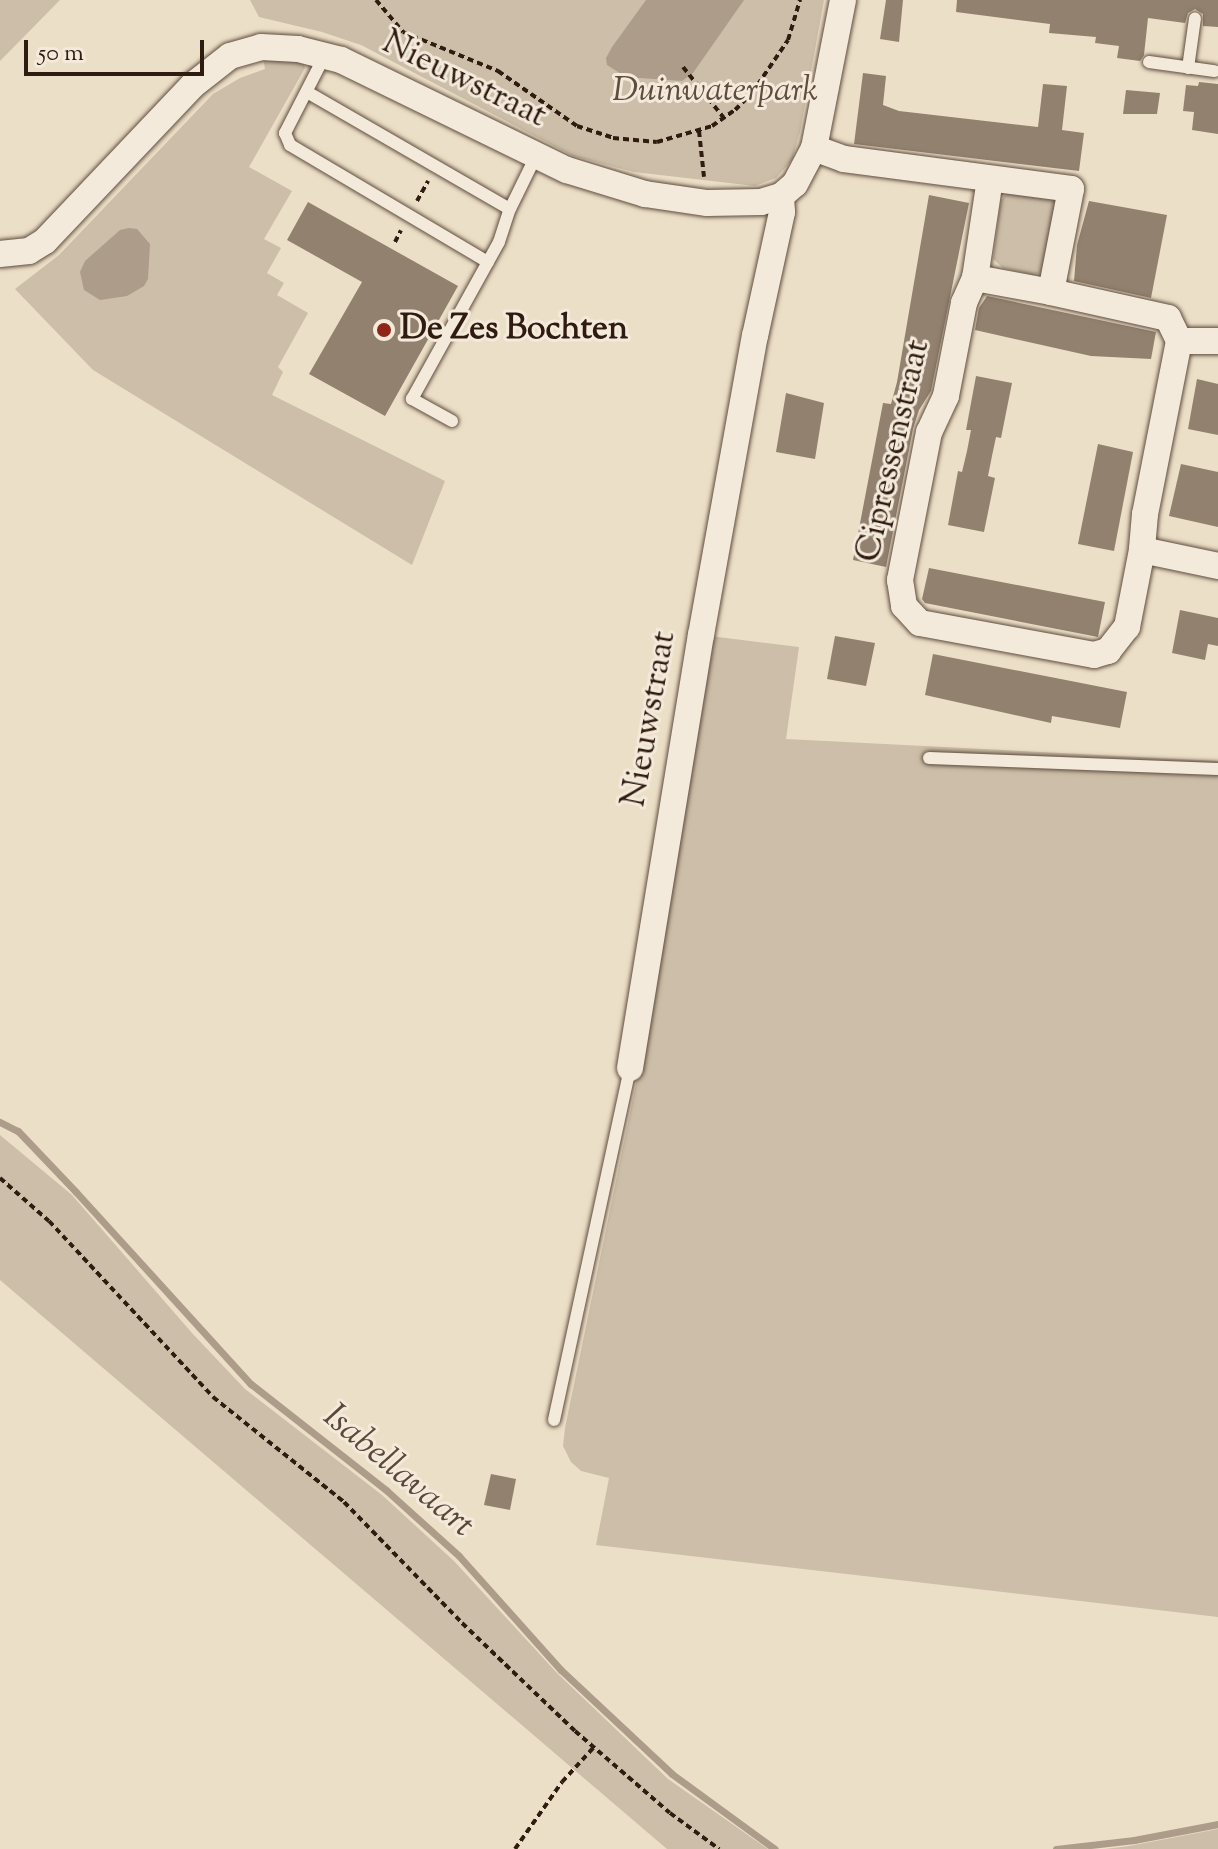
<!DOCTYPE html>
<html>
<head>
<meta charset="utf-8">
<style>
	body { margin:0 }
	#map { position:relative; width:1218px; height:1849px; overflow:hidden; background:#ecdfc7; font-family:"Sorts Mill Goudy",serif }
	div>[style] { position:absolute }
	.green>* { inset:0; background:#ccbea8 }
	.water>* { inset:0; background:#ac9c89 }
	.stream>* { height:7px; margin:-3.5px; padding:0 3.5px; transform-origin:3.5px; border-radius:3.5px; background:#ac9c89 }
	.building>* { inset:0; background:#92816f }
	.path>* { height:4px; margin-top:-2px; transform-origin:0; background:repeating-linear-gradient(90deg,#301b10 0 6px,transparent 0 10px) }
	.roads { filter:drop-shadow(0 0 2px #5f4c3e) drop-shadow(0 0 2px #5f4c3e) }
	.service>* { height:12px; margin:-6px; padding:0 6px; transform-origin:6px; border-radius:6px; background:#f3eadb }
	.minor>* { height:26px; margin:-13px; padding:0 13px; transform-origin:13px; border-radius:13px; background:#f3eadb }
	.dots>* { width:22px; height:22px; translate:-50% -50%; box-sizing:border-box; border:4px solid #f3eadb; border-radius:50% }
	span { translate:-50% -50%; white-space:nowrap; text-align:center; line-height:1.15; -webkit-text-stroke:6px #f3eadb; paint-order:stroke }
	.street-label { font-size:34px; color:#301b10 }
	.park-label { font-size:34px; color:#5f4c3e; font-style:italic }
	.poi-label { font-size:34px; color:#301b10; font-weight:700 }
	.left { translate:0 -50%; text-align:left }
	.water-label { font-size:36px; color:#5b483a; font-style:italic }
	.scale { position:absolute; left:24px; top:40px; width:180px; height:36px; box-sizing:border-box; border:4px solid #301b10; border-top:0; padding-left:10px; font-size:24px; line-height:28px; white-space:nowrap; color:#301b10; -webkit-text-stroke:6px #f3eadb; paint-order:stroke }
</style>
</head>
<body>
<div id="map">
	<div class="green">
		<i style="clip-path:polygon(0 0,60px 0,0 61px)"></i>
		<i style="clip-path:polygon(250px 0,824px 0,800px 132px,792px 160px,776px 178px,755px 186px,634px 172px,573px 156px,361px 45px,322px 32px,259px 17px)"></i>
		<i style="clip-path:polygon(263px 58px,303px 59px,305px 68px,249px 167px,292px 191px,264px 239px,281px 248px,267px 273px,284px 283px,277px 295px,308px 313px,278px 367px,283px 372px,272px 395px,445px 481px,412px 565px,93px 370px,15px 289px,59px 255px,213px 94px,240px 78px,265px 69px)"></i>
		<i style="clip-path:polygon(1010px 190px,1053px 198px,1058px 204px,1042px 272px,1034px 275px,1003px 268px,993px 259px,1001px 200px)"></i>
		<i style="clip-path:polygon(710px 636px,799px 647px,786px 739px,1218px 761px,1218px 1617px,596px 1545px,609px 1478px,581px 1471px,571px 1462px,563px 1446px,565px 1428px,637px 1079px)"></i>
		<i style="clip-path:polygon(0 1135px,72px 1195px,192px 1333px,245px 1389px,382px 1495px,454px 1561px,557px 1673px,668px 1779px,768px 1849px,667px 1849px,0 1280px)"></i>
		<i style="clip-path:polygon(1218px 1829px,1218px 1849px,1105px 1849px,1129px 1846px)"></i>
	</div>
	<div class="water">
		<i style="clip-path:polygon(646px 0,744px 0,693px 73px,682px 81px,626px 77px,607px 65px,606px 58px,612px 47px)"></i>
		<i style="clip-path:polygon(129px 228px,137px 229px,150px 244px,148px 279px,144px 286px,127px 296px,100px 300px,84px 290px,80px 272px,85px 261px,120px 230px)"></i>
	</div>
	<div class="stream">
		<i style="left:0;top:1122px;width:20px;rotate:27deg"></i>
		<i style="left:18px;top:1131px;width:84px;rotate:46.4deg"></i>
		<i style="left:76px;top:1192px;width:260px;rotate:47.7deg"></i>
		<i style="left:251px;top:1384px;width:172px;rotate:38.1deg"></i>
		<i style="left:386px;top:1490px;width:98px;rotate:42.1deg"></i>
		<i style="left:459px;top:1556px;width:153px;rotate:48.2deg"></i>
		<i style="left:561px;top:1670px;width:152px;rotate:43.1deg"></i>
		<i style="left:672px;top:1774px;width:127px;rotate:36.1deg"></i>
		<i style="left:1056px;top:1849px;width:79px;rotate:-6.6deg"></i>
		<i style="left:1134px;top:1840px;width:86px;rotate:-10.8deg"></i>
	</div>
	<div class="building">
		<i style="clip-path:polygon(886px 0,903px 0,899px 42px,880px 39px)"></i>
		<i style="clip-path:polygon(957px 0,1218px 0,1218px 27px,1203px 26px,1203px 14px,1195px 9px,1188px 13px,1185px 23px,1148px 18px,1144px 55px,1140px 61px,1117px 58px,1119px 46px,1095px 43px,1096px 37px,1049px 33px,1050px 24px,956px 12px)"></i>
		<i style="clip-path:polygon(863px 73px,886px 76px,883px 105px,899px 111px,1038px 127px,1043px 84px,1067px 86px,1062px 130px,1084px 133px,1079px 171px,854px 144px)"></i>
		<i style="clip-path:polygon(1199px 82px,1218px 84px,1218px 134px,1192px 130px,1194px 112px,1183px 111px,1186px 85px,1198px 86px)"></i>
		<i style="clip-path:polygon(1126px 90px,1160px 93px,1157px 114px,1123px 114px)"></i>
		<i style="clip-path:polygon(929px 195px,969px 203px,931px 391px,919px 410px,913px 429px,886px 567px,853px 560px,883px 403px,891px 404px,897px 382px)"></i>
		<i style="clip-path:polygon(1089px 201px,1167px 215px,1151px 298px,1074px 281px,1077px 245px)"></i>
		<i style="clip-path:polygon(308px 202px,458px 286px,385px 416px,309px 374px,362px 282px,287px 240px)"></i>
		<i style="clip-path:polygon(987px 296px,1156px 332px,1151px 359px,1091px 356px,975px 330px,979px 308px)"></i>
		<i style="clip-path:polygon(976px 376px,1012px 383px,1001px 438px,996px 437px,992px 456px,988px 476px,995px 478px,984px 532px,948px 525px,958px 471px,962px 472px,967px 451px,971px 430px,966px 430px)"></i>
		<i style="clip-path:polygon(1197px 379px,1218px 384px,1218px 435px,1188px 429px)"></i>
		<i style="clip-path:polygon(786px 393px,824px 403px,815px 459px,776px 452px)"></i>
		<i style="clip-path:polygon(1098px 444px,1133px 452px,1114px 551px,1078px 544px)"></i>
		<i style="clip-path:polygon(1181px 464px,1218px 472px,1218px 527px,1169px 516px)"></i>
		<i style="clip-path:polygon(929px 568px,1105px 602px,1098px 637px,925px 603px,922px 599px)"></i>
		<i style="clip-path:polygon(1180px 610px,1218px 618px,1218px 646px,1208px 644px,1205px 660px,1172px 653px)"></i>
		<i style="clip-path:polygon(835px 636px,875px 643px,866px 686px,827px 679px)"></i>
		<i style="clip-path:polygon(933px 654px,1127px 692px,1120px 728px,1052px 716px,1051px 723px,925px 695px)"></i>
		<i style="clip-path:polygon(491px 1474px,516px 1479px,510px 1510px,484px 1505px)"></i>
	</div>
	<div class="path">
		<i style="left:376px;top:0;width:42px;rotate:49.8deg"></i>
		<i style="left:403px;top:32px;width:103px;rotate:22.3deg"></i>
		<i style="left:498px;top:71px;width:96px;rotate:34.8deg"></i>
		<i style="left:577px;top:126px;width:38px;rotate:18deg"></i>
		<i style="left:613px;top:138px;width:44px;rotate:5.2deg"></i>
		<i style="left:657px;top:142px;width:57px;rotate:-16.2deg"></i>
		<i style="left:712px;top:126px;width:28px;rotate:-35deg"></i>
		<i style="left:735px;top:110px;width:24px;rotate:-45deg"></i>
		<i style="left:752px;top:93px;width:64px;rotate:-55.8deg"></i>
		<i style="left:788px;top:40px;width:42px;rotate:-73.3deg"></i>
		<i style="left:683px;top:67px;width:65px;rotate:51.2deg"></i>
		<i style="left:699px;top:131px;width:46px;rotate:83.8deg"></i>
		<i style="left:417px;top:201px;width:23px;rotate:-61deg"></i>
		<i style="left:395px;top:242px;width:13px;rotate:-63deg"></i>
		<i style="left:0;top:1178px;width:65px;rotate:41.3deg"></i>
		<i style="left:49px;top:1221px;width:241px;rotate:47deg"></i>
		<i style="left:213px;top:1397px;width:168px;rotate:38.7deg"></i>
		<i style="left:344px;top:1502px;width:169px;rotate:45.7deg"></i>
		<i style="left:462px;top:1623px;width:156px;rotate:43.7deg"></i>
		<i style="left:575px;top:1731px;width:125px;rotate:40.8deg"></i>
		<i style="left:670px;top:1813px;width:61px;rotate:36.3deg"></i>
		<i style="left:515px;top:1849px;width:82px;rotate:-55deg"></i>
		<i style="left:562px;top:1782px;width:47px;rotate:-47.6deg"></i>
	</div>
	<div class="roads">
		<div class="service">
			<i style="left:325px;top:55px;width:88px;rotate:117.1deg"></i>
			<i style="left:285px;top:133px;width:13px;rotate:67deg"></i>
			<i style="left:290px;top:145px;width:230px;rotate:30.6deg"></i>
			<i style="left:1149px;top:62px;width:66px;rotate:7.9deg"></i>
			<i style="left:1188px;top:68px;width:50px;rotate:-82deg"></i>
			<i style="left:307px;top:92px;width:234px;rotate:30deg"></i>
			<i style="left:452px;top:421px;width:46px;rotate:-151.2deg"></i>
			<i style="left:412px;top:399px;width:179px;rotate:-61deg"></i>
			<i style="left:499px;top:242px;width:35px;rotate:-72deg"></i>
			<i style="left:510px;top:209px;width:59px;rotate:-63.9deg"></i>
			<i style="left:929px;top:758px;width:289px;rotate:2.2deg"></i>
			<i style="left:554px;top:1420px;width:360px;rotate:-77.8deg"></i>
		</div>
		<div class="minor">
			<i style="left:814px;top:148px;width:32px;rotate:20deg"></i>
			<i style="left:844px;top:159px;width:229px;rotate:7.5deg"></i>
			<i style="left:1071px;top:189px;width:105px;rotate:101deg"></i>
			<i style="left:1051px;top:292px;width:120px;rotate:12.5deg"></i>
			<i style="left:1168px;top:318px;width:25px;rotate:64deg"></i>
			<i style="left:1179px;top:341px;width:176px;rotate:101.1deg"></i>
			<i style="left:1145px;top:514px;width:36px;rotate:95deg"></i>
			<i style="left:1142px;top:550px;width:78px;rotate:11.9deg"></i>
			<i style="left:990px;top:179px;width:100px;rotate:98.6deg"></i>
			<i style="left:975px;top:278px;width:27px;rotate:114deg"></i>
			<i style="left:964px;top:303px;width:95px;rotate:101deg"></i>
			<i style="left:946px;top:396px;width:40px;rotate:115deg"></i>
			<i style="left:929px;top:432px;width:151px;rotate:101.1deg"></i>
			<i style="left:900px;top:580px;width:26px;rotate:81deg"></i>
			<i style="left:904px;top:606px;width:23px;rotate:47deg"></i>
			<i style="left:920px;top:623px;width:177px;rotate:10.4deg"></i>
			<i style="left:1094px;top:655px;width:15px;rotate:-16deg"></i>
			<i style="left:1108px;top:651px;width:31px;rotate:-52deg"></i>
			<i style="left:1127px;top:627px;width:78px;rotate:-79deg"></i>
			<i style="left:0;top:254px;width:29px;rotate:-6deg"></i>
			<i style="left:29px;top:251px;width:19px;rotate:-32deg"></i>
			<i style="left:45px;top:241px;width:215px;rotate:-46.5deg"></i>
			<i style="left:193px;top:85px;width:47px;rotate:-38.1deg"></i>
			<i style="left:230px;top:56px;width:32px;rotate:-16deg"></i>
			<i style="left:261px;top:47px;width:37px;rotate:3deg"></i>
			<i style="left:298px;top:49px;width:44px;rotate:14.3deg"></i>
			<i style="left:341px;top:60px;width:251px;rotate:26deg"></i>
			<i style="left:567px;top:170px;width:82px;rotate:17.1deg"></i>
			<i style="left:645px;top:194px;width:63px;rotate:8.3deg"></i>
			<i style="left:707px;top:203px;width:54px;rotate:-1.1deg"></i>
			<i style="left:761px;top:202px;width:21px;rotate:-17deg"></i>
			<i style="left:781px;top:196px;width:18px;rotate:-41deg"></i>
			<i style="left:795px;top:184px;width:41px;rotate:-62.2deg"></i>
			<i style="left:814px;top:148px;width:151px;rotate:-78.9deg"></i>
			<i style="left:975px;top:278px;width:77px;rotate:10.4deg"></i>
			<i style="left:1179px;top:341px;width:39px"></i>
			<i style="left:630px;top:1068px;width:439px;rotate:-80.7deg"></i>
			<i style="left:701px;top:635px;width:304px;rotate:-79.8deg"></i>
			<i style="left:755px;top:336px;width:127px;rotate:-77.7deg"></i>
			<i style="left:782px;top:212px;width:16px;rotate:-94deg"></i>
		</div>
	</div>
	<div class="dots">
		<i style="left:384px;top:330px;background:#8f2418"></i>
	</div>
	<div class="street-label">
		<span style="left:464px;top:80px;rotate:26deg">Nieuwstraat</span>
		<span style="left:894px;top:451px;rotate:-77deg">Cipressenstraat</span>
		<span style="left:650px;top:719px;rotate:-80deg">Nieuwstraat</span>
	</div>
	<div class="park-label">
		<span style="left:715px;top:92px">Duinwaterpark</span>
	</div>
	<div class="poi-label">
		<span class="left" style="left:400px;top:330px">De Zes Bochten</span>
	</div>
	<div class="water-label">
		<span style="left:398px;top:1472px;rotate:40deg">Isabellavaart</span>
	</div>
	<div class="scale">50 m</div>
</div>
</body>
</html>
